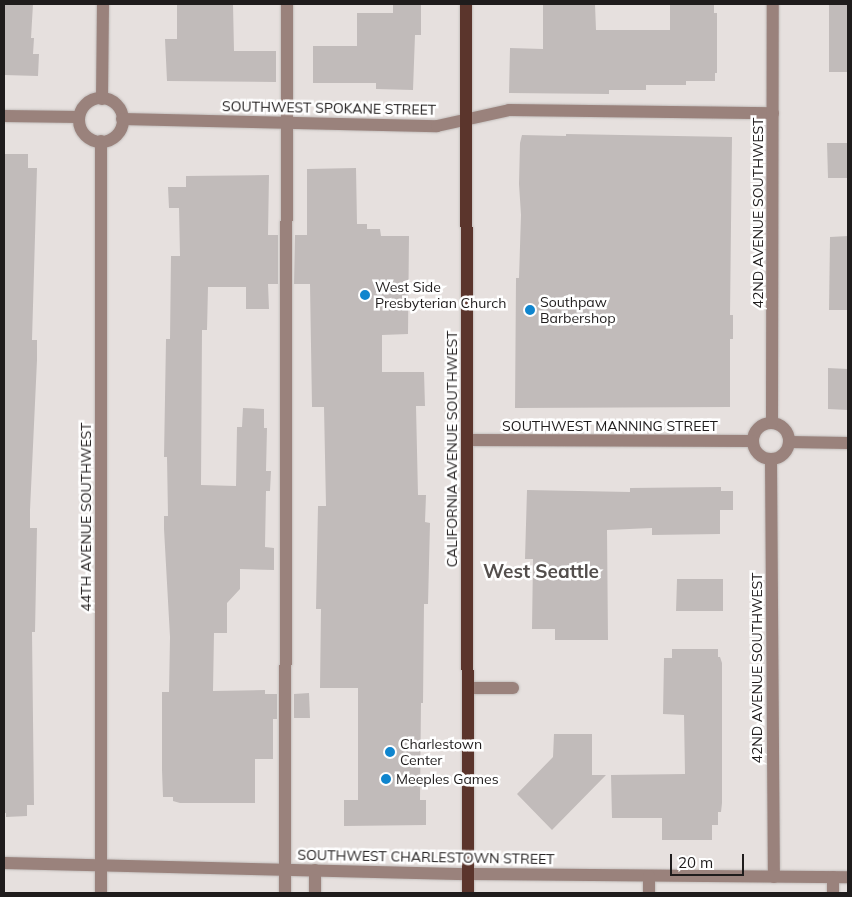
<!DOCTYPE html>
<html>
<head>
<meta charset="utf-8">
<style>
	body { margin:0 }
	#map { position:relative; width:852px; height:897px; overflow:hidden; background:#e6e0de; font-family:Mulish,sans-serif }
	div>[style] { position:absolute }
	.building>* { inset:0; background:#c1bbba }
	.roads { filter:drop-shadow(0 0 1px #c2bdbb) drop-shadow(0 0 1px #c2bdbb) }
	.minor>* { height:12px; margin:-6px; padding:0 6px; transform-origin:6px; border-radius:6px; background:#9a827c }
	.minor>.ring { margin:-6px; padding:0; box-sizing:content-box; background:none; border:12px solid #9a827c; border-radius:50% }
	.major>* { height:12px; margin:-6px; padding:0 6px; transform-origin:6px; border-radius:6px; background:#5b352c }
	.dots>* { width:14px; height:14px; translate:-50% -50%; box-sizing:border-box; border:2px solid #fff; border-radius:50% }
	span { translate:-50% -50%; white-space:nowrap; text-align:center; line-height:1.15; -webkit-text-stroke:5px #fff; paint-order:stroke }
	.street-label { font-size:14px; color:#1f1c1c }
	.poi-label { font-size:14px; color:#1f1c1c }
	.left { translate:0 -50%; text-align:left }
	.district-label { font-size:19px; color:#534e4c; font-weight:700 }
	.frame { position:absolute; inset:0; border:5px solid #1f1c1c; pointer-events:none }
	.scale { position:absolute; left:670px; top:854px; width:74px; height:22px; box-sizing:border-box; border:2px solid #1f1c1c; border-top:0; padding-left:6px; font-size:15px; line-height:18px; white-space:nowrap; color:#1f1c1c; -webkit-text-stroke:4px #fff; paint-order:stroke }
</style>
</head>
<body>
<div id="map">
	<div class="building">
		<i style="clip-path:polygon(4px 4px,33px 4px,31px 38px,34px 38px,33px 54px,39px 54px,38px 76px,4px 75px)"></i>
		<i style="clip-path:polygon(177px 4px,233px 4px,234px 51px,276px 51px,276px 82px,167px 81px,165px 39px,177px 39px)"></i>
		<i style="clip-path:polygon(393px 4px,421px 4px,421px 35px,415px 35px,413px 90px,376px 89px,376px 83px,313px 83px,313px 46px,357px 46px,357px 13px,393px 13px)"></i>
		<i style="clip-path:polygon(543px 4px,595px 4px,596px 30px,670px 30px,670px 4px,714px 4px,714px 13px,717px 13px,717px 73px,715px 73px,715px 81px,686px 81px,686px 85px,646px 85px,646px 90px,609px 90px,609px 94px,509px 93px,510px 48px,543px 49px)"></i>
		<i style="clip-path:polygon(829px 4px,848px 4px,848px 72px,829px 72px)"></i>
		<i style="clip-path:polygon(566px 134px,732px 137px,730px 315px,733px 315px,733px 339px,730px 339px,730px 407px,515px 408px,516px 278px,519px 278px,521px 215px,519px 184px,520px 143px,522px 135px,566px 136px)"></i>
		<i style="clip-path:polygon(827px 143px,848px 143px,848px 178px,828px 178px)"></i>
		<i style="clip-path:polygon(4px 154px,28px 154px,28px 168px,37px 168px,32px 340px,37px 340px,37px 360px,30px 510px,30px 528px,37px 528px,35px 632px,32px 632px,34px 805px,27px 805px,27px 816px,6px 817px,6px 813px,4px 813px)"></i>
		<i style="clip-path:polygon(356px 168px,357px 224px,367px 224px,367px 229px,380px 229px,381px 236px,409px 236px,408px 334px,382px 335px,382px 372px,424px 372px,425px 406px,416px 406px,418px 495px,426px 495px,425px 522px,430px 523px,428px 604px,424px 604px,423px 703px,421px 703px,420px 800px,426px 800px,426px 825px,344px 826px,344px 800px,358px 800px,358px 688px,320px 688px,321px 609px,316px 609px,318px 506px,326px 506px,324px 407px,312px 407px,310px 284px,294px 284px,295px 235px,307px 235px,307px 169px)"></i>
		<i style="clip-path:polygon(269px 175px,268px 235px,278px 235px,278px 284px,268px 284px,269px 309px,246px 309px,246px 287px,208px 287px,207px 330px,202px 330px,201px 485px,236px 486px,237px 427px,242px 427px,243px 408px,264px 409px,264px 428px,267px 428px,266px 471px,271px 471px,270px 491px,266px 491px,265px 547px,274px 548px,274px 570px,240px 569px,240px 589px,227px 603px,227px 633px,214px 633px,213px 691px,265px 690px,265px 694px,277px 694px,277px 719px,273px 719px,273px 759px,255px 759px,255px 803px,180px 803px,173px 801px,173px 797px,163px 797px,162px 770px,162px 692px,169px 692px,170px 637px,164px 529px,164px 516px,168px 516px,167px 457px,164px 457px,166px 339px,170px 339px,171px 256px,180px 256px,179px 208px,169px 208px,168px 187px,186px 187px,186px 176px)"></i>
		<i style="clip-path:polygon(848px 236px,848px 310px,829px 310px,830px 237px)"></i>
		<i style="clip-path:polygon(828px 368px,848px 369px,848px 410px,828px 409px)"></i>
		<i style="clip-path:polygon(721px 487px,721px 491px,733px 491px,733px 510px,720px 510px,720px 534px,652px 535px,652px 528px,607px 530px,608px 640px,555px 640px,555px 629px,532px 629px,533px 559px,525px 559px,527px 490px,630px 492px,630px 488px)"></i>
		<i style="clip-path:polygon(677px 579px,723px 579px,723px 611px,676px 611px)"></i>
		<i style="clip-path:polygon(672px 649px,718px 649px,718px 657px,720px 657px,722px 663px,722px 803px,721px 812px,718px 812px,718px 825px,712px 825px,712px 840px,662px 840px,662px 818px,612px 818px,611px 775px,685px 774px,684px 715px,663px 714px,664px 658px,672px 658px)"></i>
		<i style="clip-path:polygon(309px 693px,310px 718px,294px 718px,294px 694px)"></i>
		<i style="clip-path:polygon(554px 734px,592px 734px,592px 775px,606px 775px,552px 830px,517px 794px,553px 757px)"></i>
	</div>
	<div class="roads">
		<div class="minor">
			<i class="ring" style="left:79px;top:98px;width:32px;height:32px"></i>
			<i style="left:102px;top:99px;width:95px;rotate:-89.4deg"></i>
			<i style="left:4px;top:116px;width:75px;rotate:0.8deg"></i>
			<i style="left:122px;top:119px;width:315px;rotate:1.3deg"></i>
			<i style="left:437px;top:126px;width:74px;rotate:-12.5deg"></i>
			<i style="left:509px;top:110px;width:264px;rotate:0.7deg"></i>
			<i class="ring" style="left:753px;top:423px;width:24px;height:24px"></i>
			<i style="left:772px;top:423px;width:419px;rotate:-89.9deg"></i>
			<i style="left:467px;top:440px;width:285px;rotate:0.2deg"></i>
			<i style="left:789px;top:442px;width:59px;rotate:1deg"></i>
			<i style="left:771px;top:460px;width:417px;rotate:89.6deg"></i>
			<i style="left:468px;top:688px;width:45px"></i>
			<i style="left:4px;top:863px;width:464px;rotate:1.4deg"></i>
			<i style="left:468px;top:874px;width:380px;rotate:0.5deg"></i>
			<i style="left:649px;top:876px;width:17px;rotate:90deg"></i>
			<i style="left:833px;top:877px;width:16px;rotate:90deg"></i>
			<i style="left:101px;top:893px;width:752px;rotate:-90deg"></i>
			<i style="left:285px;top:893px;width:889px;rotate:-89.87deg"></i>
			<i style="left:315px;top:893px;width:23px;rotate:-90deg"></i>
		</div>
		<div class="major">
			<i style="left:466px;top:4px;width:889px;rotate:89.87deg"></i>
		</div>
	</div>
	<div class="dots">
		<i style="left:365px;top:295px;background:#0f85ce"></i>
		<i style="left:530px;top:310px;background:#0f85ce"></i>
		<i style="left:390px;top:752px;background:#0f85ce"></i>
		<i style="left:386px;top:779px;background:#0f85ce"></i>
	</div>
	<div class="street-label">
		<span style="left:329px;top:108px;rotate:1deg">SOUTHWEST SPOKANE STREET</span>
		<span style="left:758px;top:213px;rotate:-90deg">42ND AVENUE SOUTHWEST</span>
		<span style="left:610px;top:426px">SOUTHWEST MANNING STREET</span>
		<span style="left:452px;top:449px;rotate:-90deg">CALIFORNIA AVENUE SOUTHWEST</span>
		<span style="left:86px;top:517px;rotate:-90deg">44TH AVENUE SOUTHWEST</span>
		<span style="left:757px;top:668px;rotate:-90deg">42ND AVENUE SOUTHWEST</span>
		<span style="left:426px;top:857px;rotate:1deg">SOUTHWEST CHARLESTOWN STREET</span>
	</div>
	<div class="poi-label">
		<span class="left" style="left:375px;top:295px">West Side<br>Presbyterian Church</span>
		<span class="left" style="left:540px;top:310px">Southpaw<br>Barbershop</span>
		<span class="left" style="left:400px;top:752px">Charlestown<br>Center</span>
		<span class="left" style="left:396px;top:779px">Meeples Games</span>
	</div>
	<div class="district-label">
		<span style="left:541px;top:572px">West Seattle</span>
	</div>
	<div class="frame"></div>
	<div class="scale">20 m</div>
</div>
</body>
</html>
